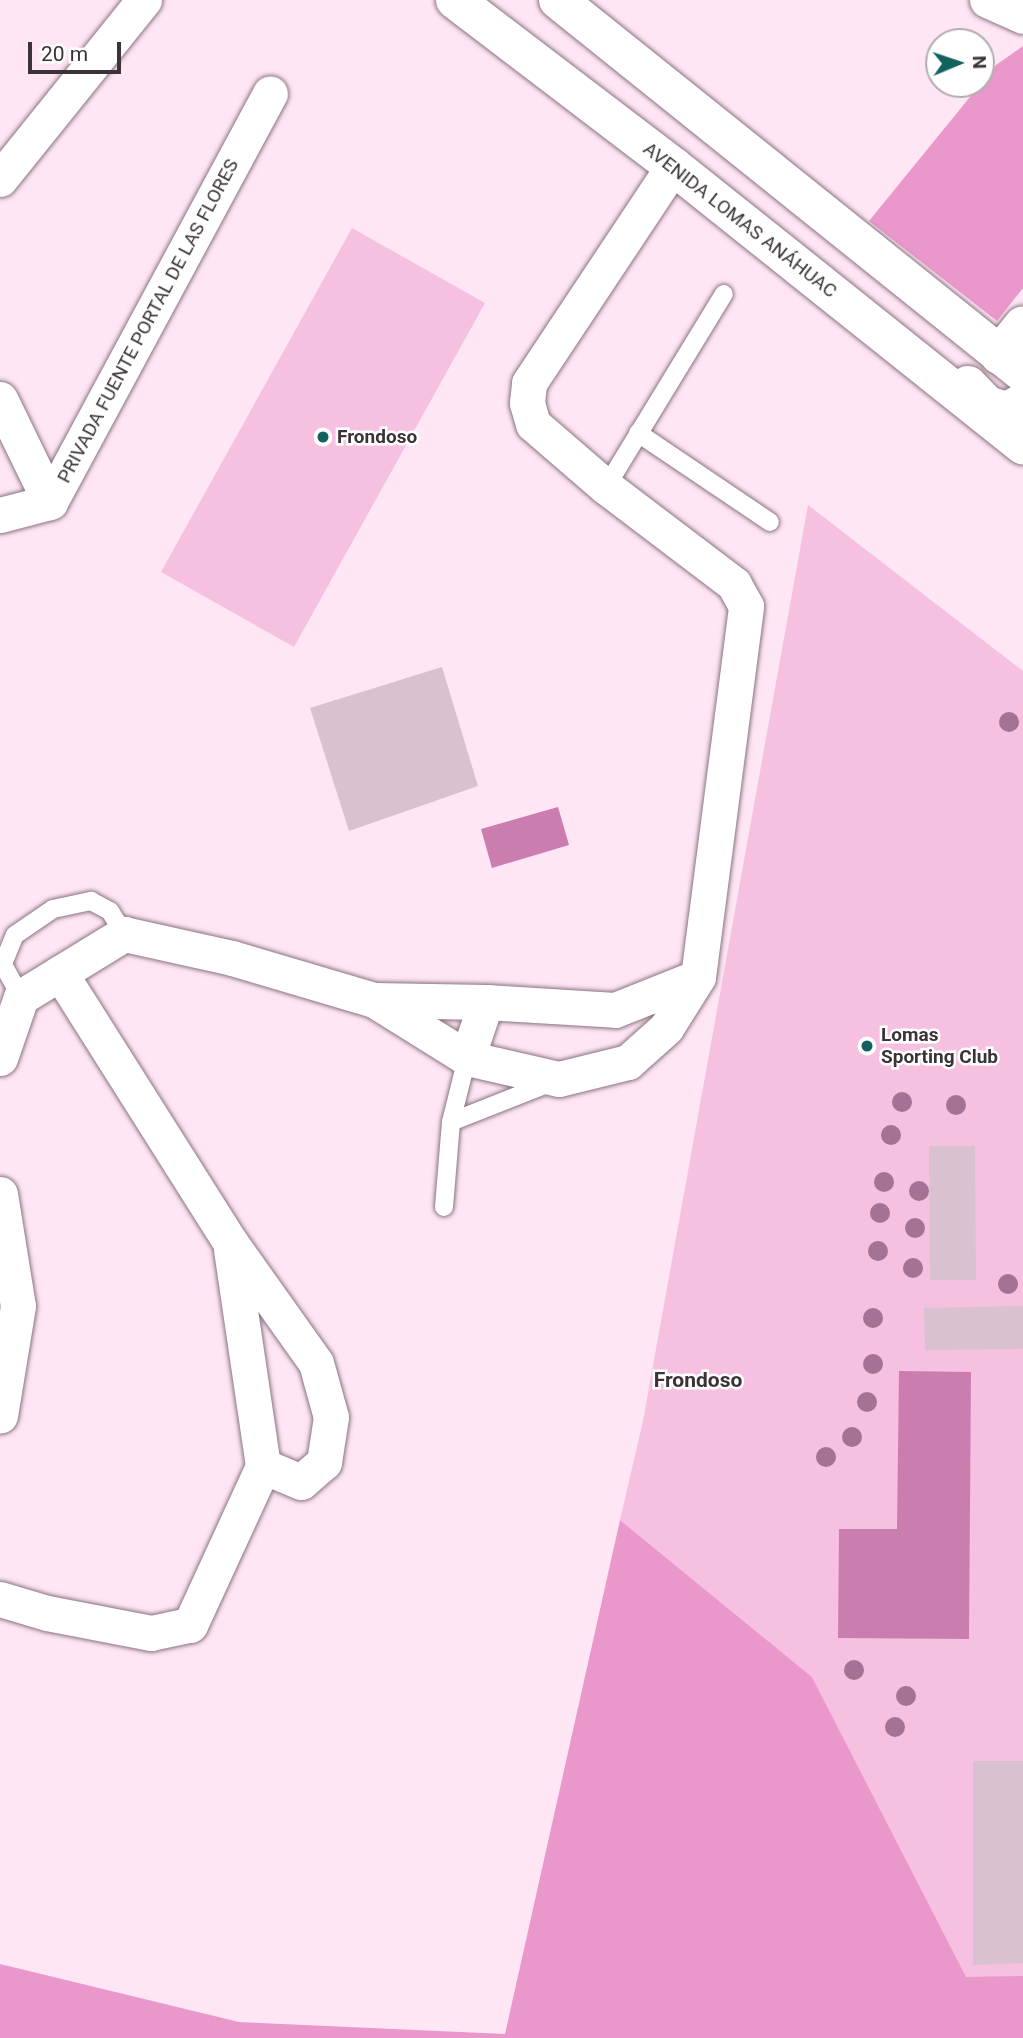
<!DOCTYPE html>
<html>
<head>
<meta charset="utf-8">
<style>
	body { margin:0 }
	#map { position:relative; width:1023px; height:2038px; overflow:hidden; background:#ffe6f4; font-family:Roboto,sans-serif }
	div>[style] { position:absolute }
	.green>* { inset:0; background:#f6c0e0 }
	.forest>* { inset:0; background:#ea98cc }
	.water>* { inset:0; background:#cc7daf }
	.building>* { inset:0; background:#dac1d0 }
	.roads { filter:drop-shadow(0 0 2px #8a7481) drop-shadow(0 0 2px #8a7481) }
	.service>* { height:18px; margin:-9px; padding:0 9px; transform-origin:9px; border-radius:9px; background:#fff }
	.minor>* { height:35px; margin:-17.5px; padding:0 17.5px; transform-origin:17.5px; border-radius:17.5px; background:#fff }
	.tertiary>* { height:38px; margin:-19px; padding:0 19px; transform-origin:19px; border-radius:19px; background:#fff }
	.secondary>* { height:38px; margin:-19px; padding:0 19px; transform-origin:19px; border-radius:19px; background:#fff }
	.trees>* { width:20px; height:20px; margin:-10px; border-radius:50%; background:#a47294 }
	.dots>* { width:19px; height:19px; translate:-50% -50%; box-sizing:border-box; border:4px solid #fff; border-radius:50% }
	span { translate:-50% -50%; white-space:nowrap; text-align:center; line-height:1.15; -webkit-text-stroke:5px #fff; paint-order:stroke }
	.street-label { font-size:19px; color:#3c3338 }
	.poi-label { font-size:19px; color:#3c3338; font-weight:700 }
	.left { translate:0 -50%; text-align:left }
	.neighbourhood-label { font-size:21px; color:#3c3338; font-weight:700 }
	.north { position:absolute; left:925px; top:28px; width:70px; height:70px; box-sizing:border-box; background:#fff; border:2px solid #b1adaf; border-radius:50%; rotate:88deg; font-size:19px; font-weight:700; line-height:28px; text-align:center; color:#3c3338 }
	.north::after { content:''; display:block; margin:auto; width:24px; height:32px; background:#136260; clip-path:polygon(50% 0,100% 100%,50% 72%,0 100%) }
	.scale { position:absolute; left:28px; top:42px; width:93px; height:32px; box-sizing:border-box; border:4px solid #3c3338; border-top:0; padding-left:9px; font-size:21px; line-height:24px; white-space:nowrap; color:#3c3338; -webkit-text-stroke:5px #fff; paint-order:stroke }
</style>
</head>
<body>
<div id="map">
	<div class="green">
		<i style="clip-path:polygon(352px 228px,485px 303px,294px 647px,161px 572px)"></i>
		<i style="clip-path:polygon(808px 505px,1023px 671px,1023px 1976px,966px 1978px,812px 1677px,620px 1520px,643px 1421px)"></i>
	</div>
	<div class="forest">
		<i style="clip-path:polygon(1023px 46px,1023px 288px,997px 321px,869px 221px,996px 65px)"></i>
		<i style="clip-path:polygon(620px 1520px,812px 1677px,966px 1977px,1023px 1976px,1023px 2038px,0 2038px,0 1964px,239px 2022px,505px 2034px)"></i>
	</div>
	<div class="water">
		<i style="clip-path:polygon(558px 807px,569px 845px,492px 868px,481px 829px)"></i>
		<i style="clip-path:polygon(899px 1371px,971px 1372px,969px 1639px,838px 1638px,839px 1529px,897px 1529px)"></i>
	</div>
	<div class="building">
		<i style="clip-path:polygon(442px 667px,478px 786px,349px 831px,310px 708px)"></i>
		<i style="clip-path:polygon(929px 1146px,975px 1146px,976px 1280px,930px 1280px)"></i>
		<i style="clip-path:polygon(1023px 1306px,1023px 1349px,925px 1350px,924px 1308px)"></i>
		<i style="clip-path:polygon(973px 1761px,1023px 1761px,1023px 1963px,973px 1965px)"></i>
	</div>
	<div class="roads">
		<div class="service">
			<i style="left:638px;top:433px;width:159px;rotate:34deg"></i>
			<i style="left:606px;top:487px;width:226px;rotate:-58.6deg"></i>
			<i style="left:21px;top:997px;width:38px;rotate:-119deg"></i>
			<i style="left:3px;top:964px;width:31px;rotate:-68deg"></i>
			<i style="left:15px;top:935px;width:46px;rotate:-34.4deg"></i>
			<i style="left:53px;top:909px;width:39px;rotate:-12deg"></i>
			<i style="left:91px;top:901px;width:21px;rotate:28deg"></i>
			<i style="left:110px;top:911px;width:27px;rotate:59deg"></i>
			<i style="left:451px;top:1122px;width:109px;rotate:-21.6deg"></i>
			<i style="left:444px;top:1207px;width:85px;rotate:-85.3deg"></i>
			<i style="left:451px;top:1122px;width:66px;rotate:-76deg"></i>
		</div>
		<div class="minor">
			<i style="left:987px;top:0;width:39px;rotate:24deg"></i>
			<i style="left:0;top:179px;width:230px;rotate:-51.2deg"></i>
			<i style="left:0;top:399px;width:114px;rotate:64.1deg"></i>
			<i style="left:0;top:515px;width:52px;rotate:-14.6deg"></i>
			<i style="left:50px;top:502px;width:464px;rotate:-61.7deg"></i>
			<i style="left:60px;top:973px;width:318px;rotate:57.7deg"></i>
			<i style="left:230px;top:1242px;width:148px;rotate:54.6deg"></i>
			<i style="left:316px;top:1363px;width:56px;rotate:74.5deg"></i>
			<i style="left:331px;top:1417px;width:46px;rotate:98.8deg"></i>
			<i style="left:324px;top:1462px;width:30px;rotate:139deg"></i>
			<i style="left:301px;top:1482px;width:41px;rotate:-157.2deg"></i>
			<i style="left:374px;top:1000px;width:110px;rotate:31.9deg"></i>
			<i style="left:467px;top:1058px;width:94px;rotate:12.9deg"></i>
			<i style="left:559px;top:1079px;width:71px;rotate:-13.8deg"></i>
			<i style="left:628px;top:1062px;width:51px;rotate:-41.8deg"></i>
			<i style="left:666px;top:1028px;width:60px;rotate:-57.9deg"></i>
			<i style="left:698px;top:977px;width:374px;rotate:-82.6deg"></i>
			<i style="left:746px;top:606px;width:25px;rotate:-119deg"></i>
			<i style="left:734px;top:584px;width:161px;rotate:-142.8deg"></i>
			<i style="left:606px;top:487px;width:96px;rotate:-139.2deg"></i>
			<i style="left:533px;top:424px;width:22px;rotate:-106deg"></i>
			<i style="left:527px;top:403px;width:20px;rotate:-84deg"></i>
			<i style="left:529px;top:383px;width:260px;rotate:-56.4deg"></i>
			<i style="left:0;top:1058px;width:65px;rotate:-71deg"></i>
			<i style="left:21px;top:997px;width:121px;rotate:-31.5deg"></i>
			<i style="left:124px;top:934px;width:111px;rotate:12.5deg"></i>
			<i style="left:232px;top:958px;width:148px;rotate:16.5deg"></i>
			<i style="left:374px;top:1000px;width:112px;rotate:1deg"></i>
			<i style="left:467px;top:1058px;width:59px;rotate:-71.3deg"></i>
			<i style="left:486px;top:1002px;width:129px;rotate:3.5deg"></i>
			<i style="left:615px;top:1010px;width:89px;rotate:-21.7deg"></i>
			<i style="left:0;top:1194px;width:113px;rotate:80.9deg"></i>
			<i style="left:18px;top:1306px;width:111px;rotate:99.3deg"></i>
			<i style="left:0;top:1599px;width:49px;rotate:16.6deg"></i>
			<i style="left:47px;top:1613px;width:106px;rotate:10.9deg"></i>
			<i style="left:151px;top:1633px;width:40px;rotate:-12deg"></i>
			<i style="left:190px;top:1625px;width:175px;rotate:-65.3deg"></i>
			<i style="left:263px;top:1466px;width:219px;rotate:-98.4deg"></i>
		</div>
		<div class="tertiary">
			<i style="left:999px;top:355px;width:38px;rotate:-51deg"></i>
			<i style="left:968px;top:385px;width:28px;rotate:46deg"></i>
			<i style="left:987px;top:405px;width:21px;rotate:17deg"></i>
			<i style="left:1007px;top:411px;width:18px;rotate:-29deg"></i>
		</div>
		<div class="secondary">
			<i style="left:455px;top:0;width:274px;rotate:37.3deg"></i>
			<i style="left:673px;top:166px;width:448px;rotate:38.6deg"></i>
			<i style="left:558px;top:0;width:596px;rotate:38.73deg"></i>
		</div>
	</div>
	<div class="trees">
		<i style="left:1009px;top:722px"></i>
		<i style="left:902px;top:1102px"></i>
		<i style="left:956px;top:1105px"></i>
		<i style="left:891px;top:1135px"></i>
		<i style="left:884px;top:1182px"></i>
		<i style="left:919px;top:1191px"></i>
		<i style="left:880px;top:1213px"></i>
		<i style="left:915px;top:1228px"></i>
		<i style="left:878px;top:1251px"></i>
		<i style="left:913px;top:1268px"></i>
		<i style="left:1008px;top:1284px"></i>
		<i style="left:873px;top:1318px"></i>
		<i style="left:873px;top:1364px"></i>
		<i style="left:867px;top:1402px"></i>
		<i style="left:852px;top:1437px"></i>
		<i style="left:826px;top:1457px"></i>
		<i style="left:854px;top:1670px"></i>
		<i style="left:906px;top:1696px"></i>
		<i style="left:895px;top:1727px"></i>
	</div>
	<div class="dots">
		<i style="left:323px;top:437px;background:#136260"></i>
		<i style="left:867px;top:1046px;background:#136260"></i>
	</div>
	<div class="street-label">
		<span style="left:740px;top:220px;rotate:38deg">AVENIDA LOMAS ANÁHUAC</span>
		<span style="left:148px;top:321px;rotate:-62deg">PRIVADA FUENTE PORTAL DE LAS FLORES</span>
	</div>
	<div class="poi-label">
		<span class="left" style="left:337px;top:437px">Frondoso</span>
		<span class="left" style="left:881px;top:1046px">Lomas<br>Sporting Club</span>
	</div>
	<div class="neighbourhood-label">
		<span style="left:698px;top:1380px">Frondoso</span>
	</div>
	<div class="north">N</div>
	<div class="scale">20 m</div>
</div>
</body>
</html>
